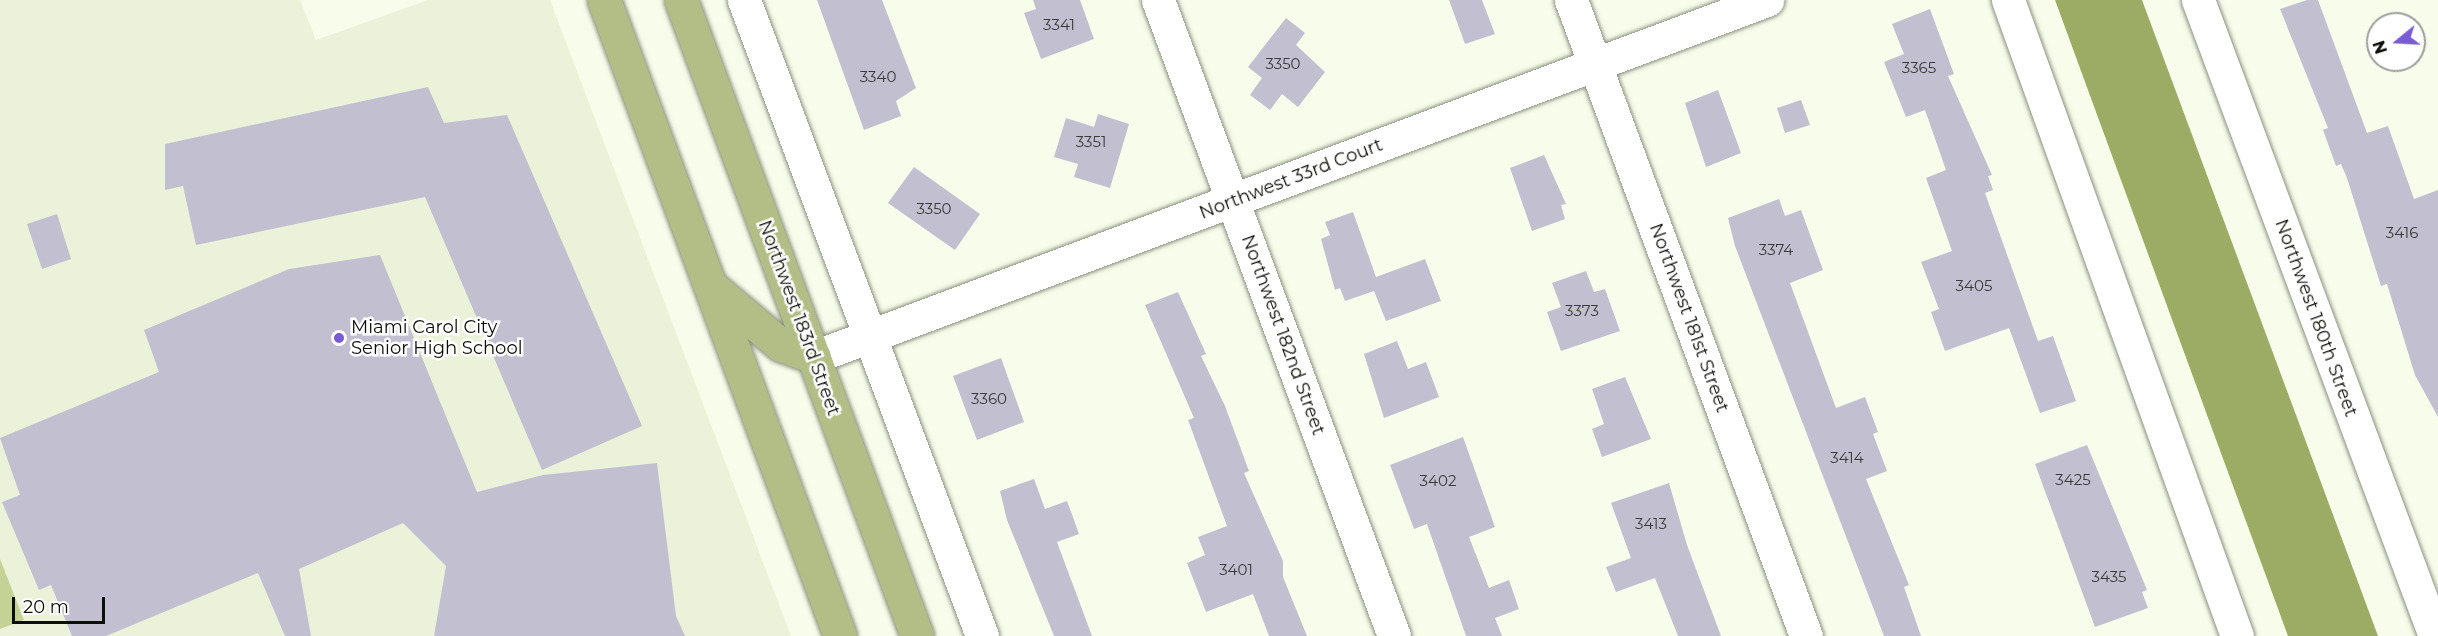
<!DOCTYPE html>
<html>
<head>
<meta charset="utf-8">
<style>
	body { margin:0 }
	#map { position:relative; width:2438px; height:636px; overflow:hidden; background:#f8fdeb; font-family:Montserrat,sans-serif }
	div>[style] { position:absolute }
	.built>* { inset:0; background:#ecf2d9 }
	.green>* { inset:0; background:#c4d395 }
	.water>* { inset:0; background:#9cac64 }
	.building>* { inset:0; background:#c1bfd0 }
	.roads { filter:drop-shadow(0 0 2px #8b9080) drop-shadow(0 0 2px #8b9080) }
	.minor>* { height:33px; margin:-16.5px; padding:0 16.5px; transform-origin:16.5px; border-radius:16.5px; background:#fff }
	.primary>* { height:33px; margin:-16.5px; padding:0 16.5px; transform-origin:16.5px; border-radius:16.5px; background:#b3be86 }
	.dots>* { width:16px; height:16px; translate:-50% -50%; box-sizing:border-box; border:3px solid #fff; border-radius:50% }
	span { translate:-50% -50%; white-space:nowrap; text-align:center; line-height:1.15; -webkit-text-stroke:5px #fff; paint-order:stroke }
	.number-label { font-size:15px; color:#393a3a }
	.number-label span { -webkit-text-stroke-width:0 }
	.street-label { font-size:18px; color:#0c0e08 }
	.poi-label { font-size:18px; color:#0c0e08 }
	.left { translate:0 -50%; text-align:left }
	.north { position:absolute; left:2366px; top:12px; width:60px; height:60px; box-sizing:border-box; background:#fff; border:2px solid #9e9f9c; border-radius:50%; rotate:252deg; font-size:16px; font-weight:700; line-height:24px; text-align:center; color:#0c0e08 }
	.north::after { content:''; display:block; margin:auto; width:21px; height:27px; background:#785bd5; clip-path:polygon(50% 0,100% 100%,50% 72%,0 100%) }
	.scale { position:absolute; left:12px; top:597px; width:93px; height:27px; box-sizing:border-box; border:3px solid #0c0e08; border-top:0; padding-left:8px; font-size:18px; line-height:21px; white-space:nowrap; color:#0c0e08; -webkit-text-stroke:4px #fff; paint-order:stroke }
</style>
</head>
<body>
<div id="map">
	<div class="built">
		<i style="clip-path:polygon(0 0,300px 0,316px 40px,428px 0,550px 0,791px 636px,0 636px)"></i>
	</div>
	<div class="green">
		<i style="clip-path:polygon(0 559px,24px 620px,0 629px)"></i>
	</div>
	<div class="water">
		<i style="clip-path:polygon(2055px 0,2142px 0,2378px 636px,2288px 636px)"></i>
	</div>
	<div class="building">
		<i style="clip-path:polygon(817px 0,882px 0,916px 88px,896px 101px,901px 116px,864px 130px)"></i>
		<i style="clip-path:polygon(1033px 0,1080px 0,1094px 39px,1041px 59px,1024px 13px,1036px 9px)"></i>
		<i style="clip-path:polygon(1449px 0,1482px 0,1495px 34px,1465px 44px)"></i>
		<i style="clip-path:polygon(2307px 0,2318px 0,2367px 133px,2388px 126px,2414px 199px,2438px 190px,2438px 417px,2415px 375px,2387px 284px,2381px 286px,2347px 178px,2341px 164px,2336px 166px,2323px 130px,2328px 128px,2280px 9px)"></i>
		<i style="clip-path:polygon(1930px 9px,1954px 74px,1948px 76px,1992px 175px,1988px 176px,1993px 190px,1985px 193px,2038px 341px,2053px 336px,2076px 401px,2040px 413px,2009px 328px,1945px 351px,1931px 312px,1939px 309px,1921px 262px,1952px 251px,1926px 178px,1946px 170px,1925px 110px,1906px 117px,1884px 62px,1904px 54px,1892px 24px)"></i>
		<i style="clip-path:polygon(1286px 18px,1305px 33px,1296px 45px,1325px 72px,1298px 107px,1282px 94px,1270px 110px,1250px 95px,1262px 78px,1248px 67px)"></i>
		<i style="clip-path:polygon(428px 87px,444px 123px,507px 115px,642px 426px,542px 470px,425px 197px,196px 245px,183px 186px,165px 190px,165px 144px)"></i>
		<i style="clip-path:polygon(1718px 90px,1741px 153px,1706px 167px,1685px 103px)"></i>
		<i style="clip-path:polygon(1801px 100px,1810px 125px,1785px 133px,1777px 108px)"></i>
		<i style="clip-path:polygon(1098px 114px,1129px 124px,1110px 188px,1074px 177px,1078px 164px,1054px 157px,1066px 118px,1094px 127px)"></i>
		<i style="clip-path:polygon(1544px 155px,1566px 204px,1561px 205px,1565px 219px,1532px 231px,1510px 168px)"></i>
		<i style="clip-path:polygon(914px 167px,980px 214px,955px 250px,888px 203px)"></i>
		<i style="clip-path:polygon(1779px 199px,1785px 216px,1801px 210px,1823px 270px,1790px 283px,1836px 408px,1865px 397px,1878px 432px,1873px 434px,1887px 471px,1866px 479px,1909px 585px,1904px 587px,1921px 636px,1884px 636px,1735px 246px,1728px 218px)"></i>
		<i style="clip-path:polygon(1353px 212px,1376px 277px,1425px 259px,1441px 301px,1386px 321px,1374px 291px,1345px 301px,1340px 288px,1335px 290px,1321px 239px,1330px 235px,1325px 222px)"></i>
		<i style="clip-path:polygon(57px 214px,71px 259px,42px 269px,27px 224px)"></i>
		<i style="clip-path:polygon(380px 255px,477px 492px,543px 475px,657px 463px,676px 616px,685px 636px,434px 636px,446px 566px,403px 523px,299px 569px,311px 636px,285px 636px,258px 573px,106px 636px,72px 636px,51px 585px,39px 590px,2px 502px,20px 495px,0 438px,159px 372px,144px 330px,289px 269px)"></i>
		<i style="clip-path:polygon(1586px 271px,1594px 292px,1605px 289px,1620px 331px,1561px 351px,1547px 312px,1561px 307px,1552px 283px)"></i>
		<i style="clip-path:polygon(1178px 292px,1206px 354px,1201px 356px,1225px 406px,1249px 471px,1244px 473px,1283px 561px,1283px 577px,1307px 636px,1269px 636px,1253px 594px,1206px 612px,1187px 563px,1205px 555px,1198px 537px,1227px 526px,1188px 420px,1194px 418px,1145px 305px)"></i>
		<i style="clip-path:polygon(1397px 341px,1408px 369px,1426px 362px,1439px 397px,1384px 418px,1364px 354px)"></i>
		<i style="clip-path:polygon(1001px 358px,1024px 422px,977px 440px,953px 376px)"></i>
		<i style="clip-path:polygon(1625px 377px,1651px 439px,1602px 457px,1592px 429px,1604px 424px,1592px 389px)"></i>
		<i style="clip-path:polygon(1463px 437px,1495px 527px,1469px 537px,1489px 588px,1509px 580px,1519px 609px,1495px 618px,1502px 636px,1466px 636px,1427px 524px,1414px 529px,1390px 465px)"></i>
		<i style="clip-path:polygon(2087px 445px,2147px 590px,2142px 592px,2148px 608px,2095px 627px,2035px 464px)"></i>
		<i style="clip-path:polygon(1034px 479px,1045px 509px,1067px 501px,1073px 517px,1079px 534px,1057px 542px,1092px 636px,1054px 636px,1007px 520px,1000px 491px)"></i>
		<i style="clip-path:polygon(1669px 483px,1687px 545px,1721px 636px,1678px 636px,1655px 578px,1616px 592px,1606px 567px,1631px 558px,1611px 503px)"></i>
	</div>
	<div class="roads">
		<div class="minor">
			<i style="left:744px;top:0;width:679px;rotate:69.48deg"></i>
			<i style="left:1158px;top:0;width:678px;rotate:69.64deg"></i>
			<i style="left:1571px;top:0;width:678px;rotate:69.72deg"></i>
			<i style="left:2008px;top:0;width:676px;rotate:70.2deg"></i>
			<i style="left:2198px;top:0;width:679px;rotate:69.56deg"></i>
			<i style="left:814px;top:357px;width:1018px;rotate:-20.54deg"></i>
		</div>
		<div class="primary">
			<i style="left:604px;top:0;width:678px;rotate:69.64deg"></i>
			<i style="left:681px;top:0;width:678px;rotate:69.64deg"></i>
			<i style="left:714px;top:289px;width:87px;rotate:39.9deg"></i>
			<i style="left:781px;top:345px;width:35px;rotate:20deg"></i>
		</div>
	</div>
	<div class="dots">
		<i style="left:339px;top:338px;background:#785bd5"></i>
	</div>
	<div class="number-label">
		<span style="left:1059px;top:25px">3341</span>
		<span style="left:1283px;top:64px">3350</span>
		<span style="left:1919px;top:68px">3365</span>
		<span style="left:878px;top:77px">3340</span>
		<span style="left:1091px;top:142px">3351</span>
		<span style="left:934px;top:209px">3350</span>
		<span style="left:2402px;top:233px">3416</span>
		<span style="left:1776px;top:250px">3374</span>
		<span style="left:1974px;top:286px">3405</span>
		<span style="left:1582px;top:311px">3373</span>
		<span style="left:989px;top:399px">3360</span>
		<span style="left:1847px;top:458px">3414</span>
		<span style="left:2073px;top:480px">3425</span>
		<span style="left:1438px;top:481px">3402</span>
		<span style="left:1651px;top:524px">3413</span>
		<span style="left:1236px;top:570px">3401</span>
		<span style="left:2109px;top:577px">3435</span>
	</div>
	<div class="street-label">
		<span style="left:1291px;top:179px;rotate:-21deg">Northwest 33rd Court</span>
		<span style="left:799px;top:318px;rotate:70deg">Northwest 183rd Street</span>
		<span style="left:1689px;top:318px;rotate:70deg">Northwest 181st Street</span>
		<span style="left:2316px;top:318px;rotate:70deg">Northwest 180th Street</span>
		<span style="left:1283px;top:335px;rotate:70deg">Northwest 182nd Street</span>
	</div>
	<div class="poi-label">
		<span class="left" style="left:351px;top:338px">Miami Carol City<br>Senior High School</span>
	</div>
	<div class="north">N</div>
	<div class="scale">20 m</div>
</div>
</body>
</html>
